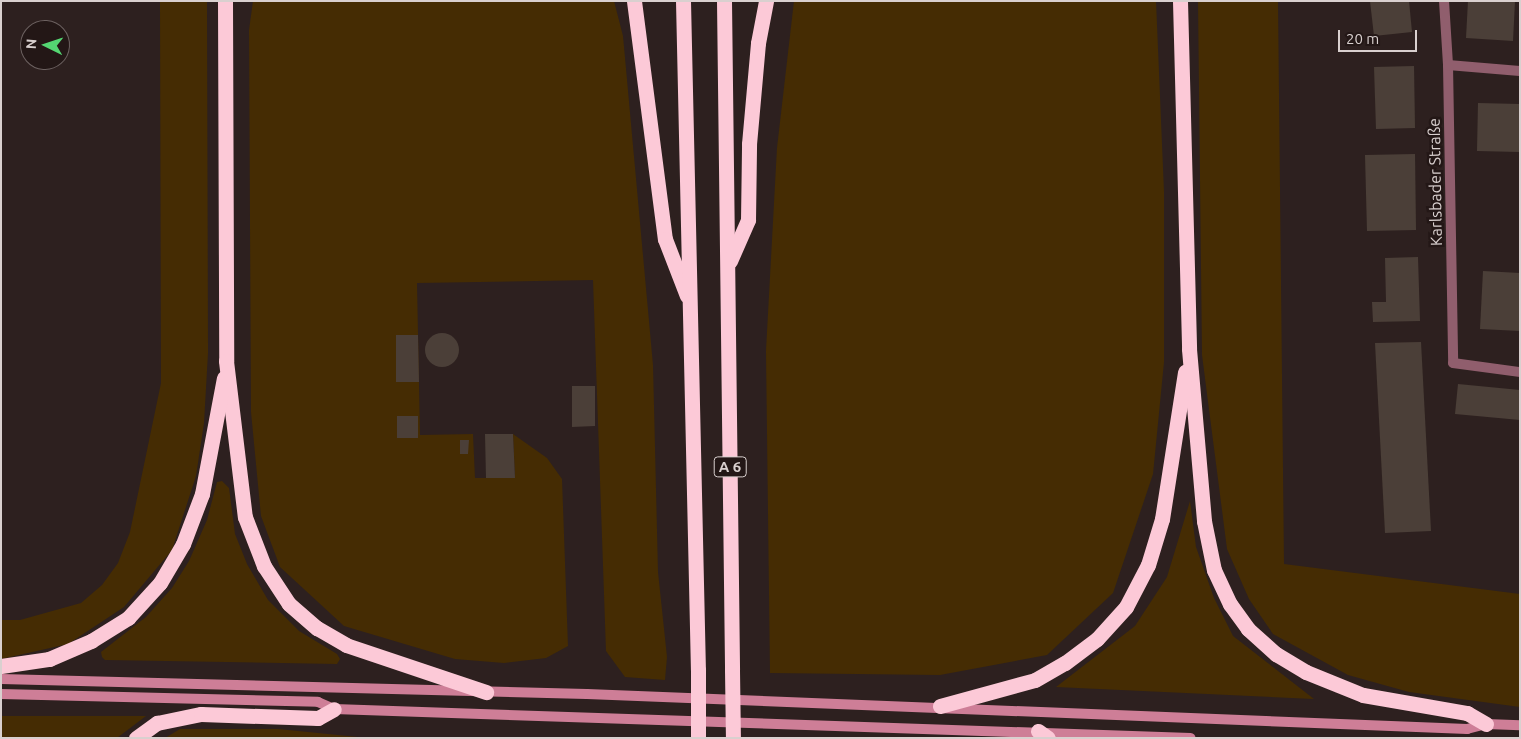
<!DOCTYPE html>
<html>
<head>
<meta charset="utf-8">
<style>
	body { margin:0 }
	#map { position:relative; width:1521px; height:739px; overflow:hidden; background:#2d201f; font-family:Ubuntu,sans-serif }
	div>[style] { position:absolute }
	.green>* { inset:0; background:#452c03 }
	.building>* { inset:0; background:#4b3f38 }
	.round { border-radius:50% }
	.minor>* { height:10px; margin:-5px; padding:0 5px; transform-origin:5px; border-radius:5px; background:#905e6d }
	.secondary>* { height:10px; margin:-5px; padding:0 5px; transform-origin:5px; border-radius:5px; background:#ce7e97 }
	.motorway>* { height:15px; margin:-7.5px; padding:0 7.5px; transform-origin:7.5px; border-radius:7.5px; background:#fcc9d7 }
	.motorway-bridge>* { height:15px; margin:-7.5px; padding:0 7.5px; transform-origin:7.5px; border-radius:7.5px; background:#fcc9d7 }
	span { translate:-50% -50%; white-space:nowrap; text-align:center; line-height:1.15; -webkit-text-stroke:5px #231716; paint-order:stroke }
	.shield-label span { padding:1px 4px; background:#231716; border:1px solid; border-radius:4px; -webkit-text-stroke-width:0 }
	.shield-label { font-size:15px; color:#d9d0cf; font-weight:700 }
	.street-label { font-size:16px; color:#d9d0cf }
	.frame { position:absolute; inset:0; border:2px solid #d9d0cf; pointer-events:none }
	.north { position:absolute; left:20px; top:20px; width:50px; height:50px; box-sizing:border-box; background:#231716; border:1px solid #6c6160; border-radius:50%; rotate:274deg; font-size:14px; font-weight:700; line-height:20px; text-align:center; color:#d9d0cf }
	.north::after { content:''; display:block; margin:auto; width:18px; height:22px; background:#54d672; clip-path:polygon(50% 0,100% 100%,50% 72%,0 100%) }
	.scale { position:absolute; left:1338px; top:30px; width:79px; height:22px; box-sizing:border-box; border:2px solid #d9d0cf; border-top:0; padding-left:6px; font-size:15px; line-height:18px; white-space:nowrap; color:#d9d0cf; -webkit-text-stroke:4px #231716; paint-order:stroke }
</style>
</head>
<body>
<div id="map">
	<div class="green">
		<i style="clip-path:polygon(160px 1px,207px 1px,208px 353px,204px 423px,196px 476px,172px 550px,124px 607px,68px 644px,1px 659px,1px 620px,20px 620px,81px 603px,102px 585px,118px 563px,130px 532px,161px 383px)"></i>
		<i style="clip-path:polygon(253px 1px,614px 1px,623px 36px,653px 365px,658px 572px,667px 657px,665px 680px,625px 677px,606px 651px,593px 280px,417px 283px,420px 435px,473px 434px,475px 478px,486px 478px,515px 477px,513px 434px,547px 458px,562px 479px,568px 646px,546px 658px,504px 663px,455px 659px,344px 626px,280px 567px,261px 516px,251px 412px,249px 30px)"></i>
		<i style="clip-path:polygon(794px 1px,1156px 1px,1164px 192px,1164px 362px,1153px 474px,1113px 593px,1047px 655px,940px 675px,770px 673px,766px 351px,777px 148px)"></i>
		<i style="clip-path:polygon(1198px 1px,1278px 1px,1284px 564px,1520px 594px,1520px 707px,1409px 692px,1348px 675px,1273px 634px,1249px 599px,1227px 549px,1202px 355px)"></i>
		<i style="clip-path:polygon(222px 481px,229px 488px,235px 534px,247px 564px,268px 600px,299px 631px,337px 654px,340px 659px,337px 664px,105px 660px,102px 657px,101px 652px,146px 617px,172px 588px,189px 561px,207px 520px,217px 482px)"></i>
		<i style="clip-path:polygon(1190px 501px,1196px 547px,1214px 598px,1233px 636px,1314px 699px,1056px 687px,1135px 626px,1167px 577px)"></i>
		<i style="clip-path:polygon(1px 716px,146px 716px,117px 738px,1px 738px)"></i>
		<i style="clip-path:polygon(180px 729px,278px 729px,368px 738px,165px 738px)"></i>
	</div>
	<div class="building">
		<i style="clip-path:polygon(1370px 1px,1409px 1px,1412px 32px,1374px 36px)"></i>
		<i style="clip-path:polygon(1468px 1px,1515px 1px,1513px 41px,1466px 38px)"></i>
		<i style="clip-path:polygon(1414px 66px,1415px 128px,1376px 129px,1374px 67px)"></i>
		<i style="clip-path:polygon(1478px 103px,1520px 104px,1519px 152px,1477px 151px)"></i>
		<i style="clip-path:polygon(1415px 154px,1416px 230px,1367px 231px,1365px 155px)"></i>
		<i style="clip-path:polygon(1418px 257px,1420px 321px,1373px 322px,1372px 302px,1386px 302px,1385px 258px)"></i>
		<i style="clip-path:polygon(1483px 271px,1520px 273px,1520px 331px,1480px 329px)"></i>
		<i class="round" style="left:425px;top:333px;width:34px;height:34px"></i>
		<i style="clip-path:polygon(396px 335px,418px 335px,419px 382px,396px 382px)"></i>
		<i style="clip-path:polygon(1421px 342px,1431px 531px,1385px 533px,1375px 343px)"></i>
		<i style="clip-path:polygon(1458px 384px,1520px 390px,1520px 420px,1455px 414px)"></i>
		<i style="clip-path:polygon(572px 386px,595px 386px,595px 426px,572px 427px)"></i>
		<i style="clip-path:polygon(397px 416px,418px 416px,418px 438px,397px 438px)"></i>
		<i style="clip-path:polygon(485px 434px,513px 434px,515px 478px,486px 478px)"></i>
		<i style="clip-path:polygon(460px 440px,469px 440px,468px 454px,460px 454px)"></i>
	</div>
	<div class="minor">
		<i style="left:1444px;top:1px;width:64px;rotate:86.4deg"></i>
		<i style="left:1448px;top:65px;width:298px;rotate:89deg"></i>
		<i style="left:1453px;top:363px;width:68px;rotate:7.7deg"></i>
		<i style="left:1448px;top:65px;width:72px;rotate:4.8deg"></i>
	</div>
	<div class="secondary">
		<i style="left:1px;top:679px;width:586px;rotate:1.47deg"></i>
		<i style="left:587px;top:694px;width:881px;rotate:2.28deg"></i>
		<i style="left:1467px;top:729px;width:20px;rotate:-15deg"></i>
		<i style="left:1486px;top:724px;width:34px;rotate:2deg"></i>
		<i style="left:1px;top:694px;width:317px;rotate:1.4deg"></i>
		<i style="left:318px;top:702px;width:17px;rotate:24deg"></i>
		<i style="left:334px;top:709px;width:857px;rotate:1.94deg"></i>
	</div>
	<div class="motorway">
		<i style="left:225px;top:1px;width:360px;rotate:89.8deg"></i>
		<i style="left:226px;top:361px;width:157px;rotate:83.1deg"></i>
		<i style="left:245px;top:517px;width:53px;rotate:68.8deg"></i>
		<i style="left:264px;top:566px;width:45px;rotate:56.7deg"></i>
		<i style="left:289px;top:604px;width:37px;rotate:41deg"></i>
		<i style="left:317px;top:628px;width:34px;rotate:30deg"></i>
		<i style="left:346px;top:645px;width:148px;rotate:18.6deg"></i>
		<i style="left:634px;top:1px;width:240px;rotate:82.6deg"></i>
		<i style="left:665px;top:239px;width:61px;rotate:68.9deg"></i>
		<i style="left:683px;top:1px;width:669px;rotate:88.72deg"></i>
		<i style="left:724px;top:1px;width:669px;rotate:89.31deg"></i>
		<i style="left:1180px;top:1px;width:348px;rotate:88.5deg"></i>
		<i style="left:1189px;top:349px;width:173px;rotate:85deg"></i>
		<i style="left:1204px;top:521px;width:50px;rotate:78.5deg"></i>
		<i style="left:1214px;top:570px;width:38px;rotate:65deg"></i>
		<i style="left:1230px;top:604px;width:31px;rotate:54deg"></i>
		<i style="left:1248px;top:629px;width:38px;rotate:42deg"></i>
		<i style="left:1276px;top:654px;width:35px;rotate:31deg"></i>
		<i style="left:1306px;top:672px;width:61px;rotate:22deg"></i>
		<i style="left:1363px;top:695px;width:106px;rotate:9.8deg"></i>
		<i style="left:1467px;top:713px;width:22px;rotate:30deg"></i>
		<i style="left:730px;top:261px;width:45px;rotate:-66.3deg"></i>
		<i style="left:748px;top:220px;width:76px;rotate:-89.2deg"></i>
		<i style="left:749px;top:144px;width:101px;rotate:-84.9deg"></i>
		<i style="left:758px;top:43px;width:43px;rotate:-79.2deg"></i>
		<i style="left:1px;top:666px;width:49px;rotate:-8.3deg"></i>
		<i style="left:49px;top:659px;width:46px;rotate:-23.2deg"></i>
		<i style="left:91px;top:641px;width:44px;rotate:-31.9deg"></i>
		<i style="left:128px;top:618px;width:47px;rotate:-47.6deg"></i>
		<i style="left:160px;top:583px;width:45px;rotate:-59.5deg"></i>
		<i style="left:183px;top:544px;width:53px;rotate:-69.2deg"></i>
		<i style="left:202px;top:494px;width:118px;rotate:-79.3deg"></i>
		<i style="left:940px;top:706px;width:98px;rotate:-15.3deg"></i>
		<i style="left:1035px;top:680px;width:34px;rotate:-30deg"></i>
		<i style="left:1065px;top:663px;width:40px;rotate:-37deg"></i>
		<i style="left:1097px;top:639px;width:43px;rotate:-47.8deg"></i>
		<i style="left:1126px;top:607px;width:47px;rotate:-62.4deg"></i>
		<i style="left:1148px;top:565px;width:48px;rotate:-73.1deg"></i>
		<i style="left:1162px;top:519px;width:149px;rotate:-81.1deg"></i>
		<i style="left:1038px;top:731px;width:12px;rotate:35deg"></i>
		<i style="left:136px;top:738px;width:26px;rotate:-36deg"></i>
		<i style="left:157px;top:723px;width:45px;rotate:-11.6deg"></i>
		<i style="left:201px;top:714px;width:117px;rotate:2deg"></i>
		<i style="left:318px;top:718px;width:18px;rotate:-29deg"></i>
	</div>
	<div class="motorway-bridge">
		<i style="left:698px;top:670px;width:68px;rotate:90deg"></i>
		<i style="left:732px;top:670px;width:68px;rotate:89.2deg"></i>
	</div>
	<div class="shield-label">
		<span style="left:730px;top:467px">A 6</span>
	</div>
	<div class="street-label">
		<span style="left:1435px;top:182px;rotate:-91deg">Karlsbader Straße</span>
	</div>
	<div class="frame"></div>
	<div class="north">N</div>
	<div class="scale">20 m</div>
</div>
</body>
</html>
